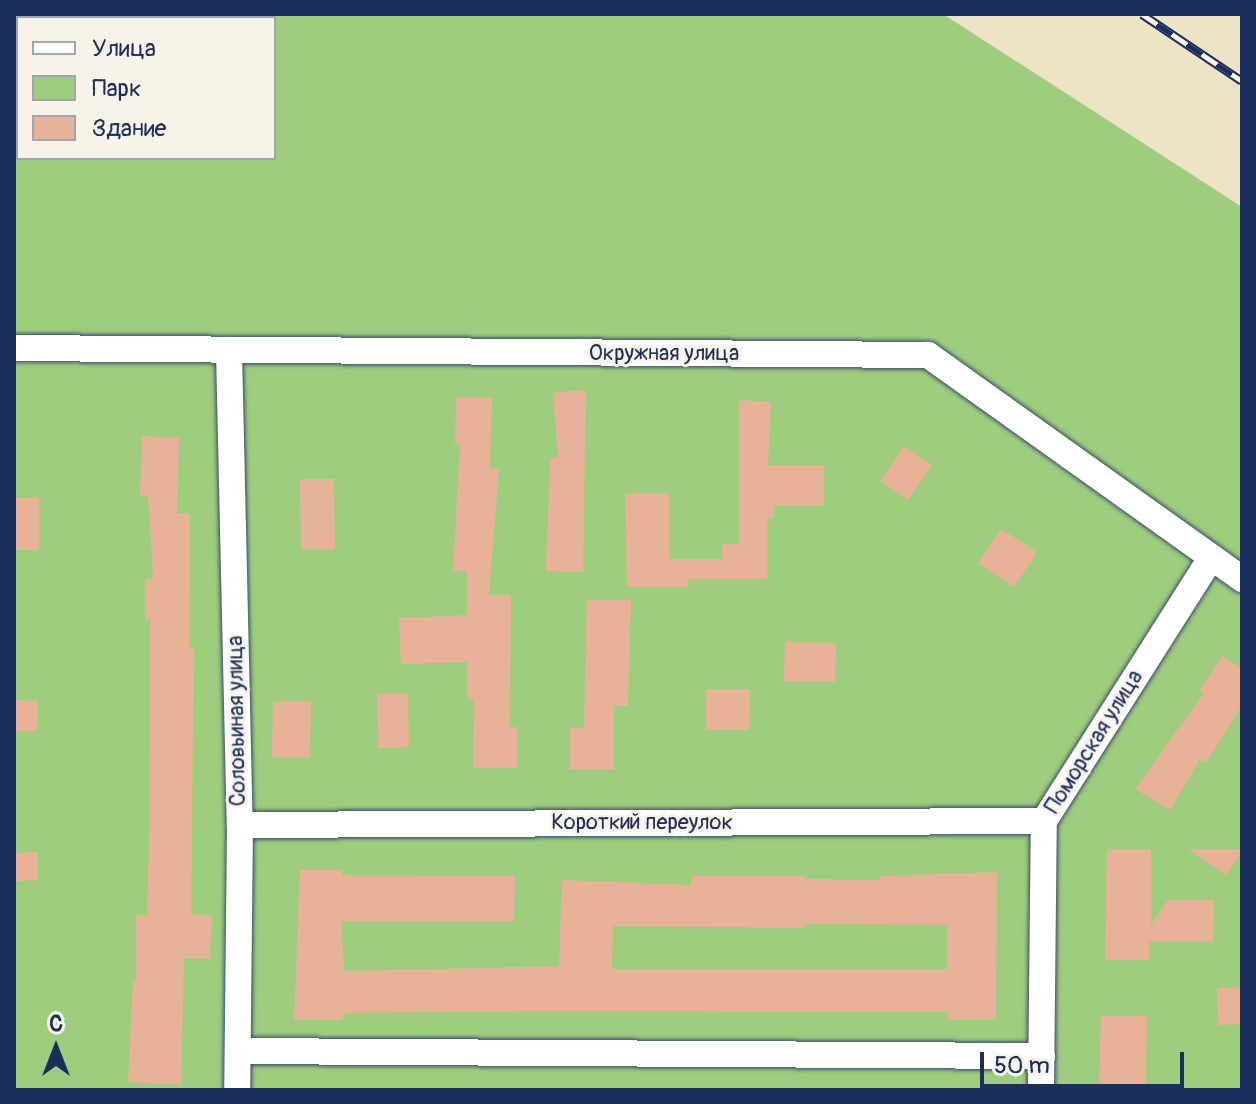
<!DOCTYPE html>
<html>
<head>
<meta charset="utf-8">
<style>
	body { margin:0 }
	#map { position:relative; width:1256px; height:1104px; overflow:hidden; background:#ece4c4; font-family:Pangolin,sans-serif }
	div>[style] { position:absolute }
	.green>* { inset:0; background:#9ece7d }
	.building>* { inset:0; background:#e8b299 }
	.roads { filter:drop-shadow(0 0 2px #3a4a6d) drop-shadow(0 0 2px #3a4a6d) }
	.street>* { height:26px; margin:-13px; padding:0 13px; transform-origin:13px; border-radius:13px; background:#fff }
	.rail>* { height:9px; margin-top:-4.5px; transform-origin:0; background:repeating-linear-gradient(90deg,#f7f3e8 0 18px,#1b2f5e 0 36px); box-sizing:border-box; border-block:2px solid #1b2f5e }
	span { translate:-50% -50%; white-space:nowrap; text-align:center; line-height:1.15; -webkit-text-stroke:6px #f7f3e8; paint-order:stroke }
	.street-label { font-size:22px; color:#1b2f5e }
	.frame { position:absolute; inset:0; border:16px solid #1b2f5e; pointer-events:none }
	.legend { position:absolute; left:16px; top:16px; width:260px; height:144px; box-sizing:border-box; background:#f7f3e8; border:2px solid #9fa5b1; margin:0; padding:10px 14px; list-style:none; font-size:24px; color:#1b2f5e }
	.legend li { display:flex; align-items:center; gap:16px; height:40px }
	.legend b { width:40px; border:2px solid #9fa5b1 }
	.north { position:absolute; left:16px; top:1008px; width:80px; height:80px; -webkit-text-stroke:6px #f7f3e8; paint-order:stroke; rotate:0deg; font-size:22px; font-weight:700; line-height:32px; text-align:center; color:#1b2f5e }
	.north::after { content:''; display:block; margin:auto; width:28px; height:36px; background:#1b2f5e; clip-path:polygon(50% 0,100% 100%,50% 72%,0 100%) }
	.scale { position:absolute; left:980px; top:1052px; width:204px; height:36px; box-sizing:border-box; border:4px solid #1b2f5e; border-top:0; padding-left:10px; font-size:24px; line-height:28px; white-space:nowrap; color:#1b2f5e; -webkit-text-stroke:6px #f7f3e8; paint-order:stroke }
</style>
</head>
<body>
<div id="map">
	<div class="green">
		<i style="clip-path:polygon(evenodd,14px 14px,943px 14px,1242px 207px,1242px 1090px,14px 1090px,14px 14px,18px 18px,274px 18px,274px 158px,18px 158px,18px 18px)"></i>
	</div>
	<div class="building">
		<i style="clip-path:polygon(586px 390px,583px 572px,546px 571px,550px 458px,558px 458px,553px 393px)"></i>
		<i style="clip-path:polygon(456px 397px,492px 398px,490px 468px,499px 469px,489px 595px,511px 595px,510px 727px,517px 727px,517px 768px,473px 768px,474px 699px,467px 699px,467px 662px,401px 664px,399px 618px,467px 615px,467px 571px,453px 571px,460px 444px,455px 444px)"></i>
		<i style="clip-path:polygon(739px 400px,771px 402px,768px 465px,824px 466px,824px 506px,774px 506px,774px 518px,767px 518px,767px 579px,688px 579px,688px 587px,627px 587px,625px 493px,669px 493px,669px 559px,722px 559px,722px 544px,739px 544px)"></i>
		<i style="clip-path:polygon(142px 436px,179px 438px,177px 514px,190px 513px,189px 648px,194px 648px,191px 915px,212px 915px,210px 959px,184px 958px,181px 1085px,128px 1082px,133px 980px,136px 980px,136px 915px,147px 915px,149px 844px,150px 620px,145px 620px,145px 579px,153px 579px,148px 495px,140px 495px)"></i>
		<i style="clip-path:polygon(904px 446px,932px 465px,908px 500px,880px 481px)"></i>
		<i style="clip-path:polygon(300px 479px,334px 479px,335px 549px,301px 549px)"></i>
		<i style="clip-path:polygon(14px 498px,39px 498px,39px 550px,14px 550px)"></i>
		<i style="clip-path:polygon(1001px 529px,1037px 552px,1014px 587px,978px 563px)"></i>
		<i style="clip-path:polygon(587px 600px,631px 600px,628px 706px,614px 706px,614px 769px,570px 769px,570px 728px,584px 728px)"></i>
		<i style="clip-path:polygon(785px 642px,836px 643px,835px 682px,784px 681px)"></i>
		<i style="clip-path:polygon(1222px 656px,1242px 668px,1242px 705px,1206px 763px,1200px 759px,1170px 810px,1135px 789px,1203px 694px,1199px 691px)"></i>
		<i style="clip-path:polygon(706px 689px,750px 689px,749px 730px,706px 730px)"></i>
		<i style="clip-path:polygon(408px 693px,409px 747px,378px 748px,377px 694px)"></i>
		<i style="clip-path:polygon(14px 700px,38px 701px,37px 731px,14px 731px)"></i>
		<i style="clip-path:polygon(273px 701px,311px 701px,310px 758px,272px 757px)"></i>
		<i style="clip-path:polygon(1107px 849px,1151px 849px,1151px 925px,1168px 900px,1214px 900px,1213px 941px,1149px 941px,1149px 960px,1105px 960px)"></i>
		<i style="clip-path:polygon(1188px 849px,1242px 849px,1242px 851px,1226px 875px)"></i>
		<i style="clip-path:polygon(38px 852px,38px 880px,14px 881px,14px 853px)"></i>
		<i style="clip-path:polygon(evenodd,300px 870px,342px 870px,342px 875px,515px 876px,514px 921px,341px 921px,344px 971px,559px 966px,562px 880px,691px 885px,691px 876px,806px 876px,805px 879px,880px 880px,880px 876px,997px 872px,996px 1020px,947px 1020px,947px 1012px,553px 1011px,343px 1013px,343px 1020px,294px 1020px,300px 870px,805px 924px,947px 925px,947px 969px,612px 969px,613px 926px,805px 928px,805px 924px)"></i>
		<i style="clip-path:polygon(1242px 987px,1242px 1024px,1218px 1025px,1217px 988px)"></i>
		<i style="clip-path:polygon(1101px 1016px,1147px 1016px,1146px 1090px,1099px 1090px)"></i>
	</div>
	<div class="roads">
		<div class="street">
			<i style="left:14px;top:348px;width:914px;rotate:0.44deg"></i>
			<i style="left:928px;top:355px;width:386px;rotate:35.5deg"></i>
			<i style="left:229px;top:352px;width:473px;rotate:88.7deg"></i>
			<i style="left:240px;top:825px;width:265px;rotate:90.6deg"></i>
			<i style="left:240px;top:825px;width:804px;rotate:-0.29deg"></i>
			<i style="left:238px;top:1051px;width:804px;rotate:0.36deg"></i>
			<i style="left:1041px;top:1090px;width:269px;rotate:-89.4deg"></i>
			<i style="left:1044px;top:821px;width:312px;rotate:-57.6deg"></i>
		</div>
	</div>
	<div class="rail">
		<i style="left:1142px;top:14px;width:120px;rotate:33.8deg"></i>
	</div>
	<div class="street-label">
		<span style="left:664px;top:354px">Окружная улица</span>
		<span style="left:237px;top:721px;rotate:-91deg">Соловьиная улица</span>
		<span style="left:1094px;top:742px;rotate:-58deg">Поморская улица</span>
		<span style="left:642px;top:823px">Короткий переулок</span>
	</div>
	<div class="frame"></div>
	<ul class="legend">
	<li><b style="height:10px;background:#fff"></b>Улица</li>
	<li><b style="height:22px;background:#9ece7d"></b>Парк</li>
	<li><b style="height:22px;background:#e8b299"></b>Здание</li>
	</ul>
	<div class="north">С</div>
	<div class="scale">50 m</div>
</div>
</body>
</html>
